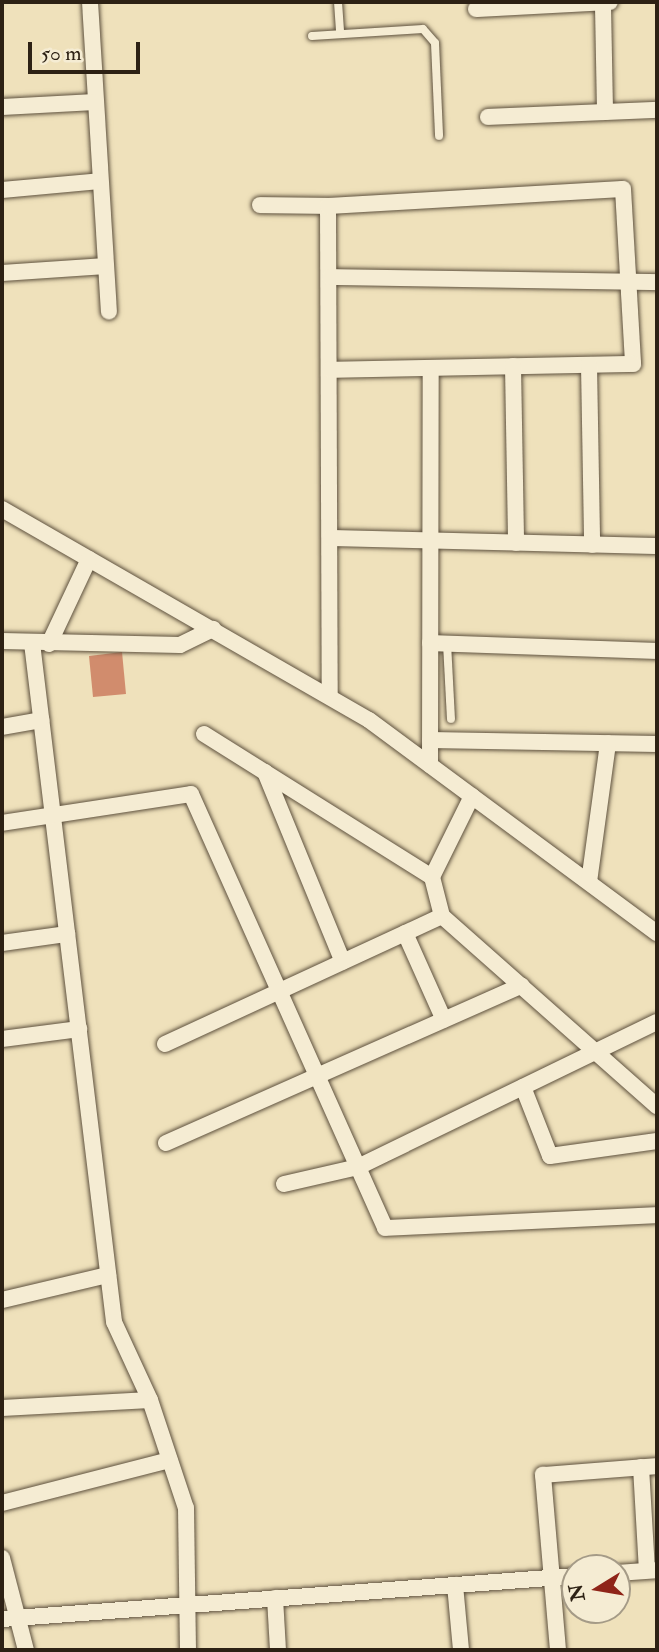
<!DOCTYPE html>
<html>
<head>
<meta charset="utf-8">
<style>
	body { margin:0 }
	#map { position:relative; width:659px; height:1652px; overflow:hidden; background:#efe1bb; font-family:"IM FELL Double Pica",serif }
	div>[style] { position:absolute }
	.building>* { inset:0; background:#d18c6d }
	.roads { filter:drop-shadow(0 0 2px #5e513e) drop-shadow(0 0 2px #5e513e) }
	.lane>* { height:8px; margin:-4px; padding:0 4px; transform-origin:4px; border-radius:4px; background:#f5ecd3 }
	.street>* { height:16px; margin:-8px; padding:0 8px; transform-origin:8px; border-radius:8px; background:#f5ecd3 }
	span { translate:-50% -50%; white-space:nowrap; text-align:center; line-height:1.15; -webkit-text-stroke:5px #f5ecd3; paint-order:stroke }
	.frame { position:absolute; inset:0; border:4px solid #2d2114; pointer-events:none }
	.north { position:absolute; left:561px; top:1554px; width:70px; height:70px; box-sizing:border-box; background:#f5ecd3; border:2px solid #a59b87; border-radius:50%; rotate:259deg; font-size:19px; font-weight:700; line-height:28px; text-align:center; color:#2d2114 }
	.north::after { content:''; display:block; margin:auto; width:24px; height:32px; background:#8f2418; clip-path:polygon(50% 0,100% 100%,50% 72%,0 100%) }
	.scale { position:absolute; left:28px; top:42px; width:112px; height:32px; box-sizing:border-box; border:4px solid #2d2114; border-top:0; padding-left:9px; font-size:21px; line-height:24px; white-space:nowrap; color:#2d2114; -webkit-text-stroke:5px #f5ecd3; paint-order:stroke }
</style>
</head>
<body>
<div id="map">
	<div class="building">
		<i style="clip-path:polygon(122px 652px,126px 694px,93px 697px,89px 656px)"></i>
	</div>
	<div class="roads">
		<div class="lane">
			<i style="left:338px;top:2px;width:31px;rotate:86deg"></i>
			<i style="left:312px;top:36px;width:111px;rotate:-3.6deg"></i>
			<i style="left:423px;top:29px;width:18px;rotate:49deg"></i>
			<i style="left:435px;top:43px;width:93px;rotate:87.5deg"></i>
			<i style="left:447px;top:643px;width:76px;rotate:87deg"></i>
		</div>
		<div class="street">
			<i style="left:90px;top:2px;width:310px;rotate:86.5deg"></i>
			<i style="left:603px;top:6px;width:106px;rotate:88.9deg"></i>
			<i style="left:476px;top:9px;width:134px;rotate:-3deg"></i>
			<i style="left:2px;top:107px;width:93px;rotate:-3.1deg"></i>
			<i style="left:488px;top:117px;width:169px;rotate:-2.4deg"></i>
			<i style="left:2px;top:190px;width:98px;rotate:-5.2deg"></i>
			<i style="left:260px;top:205px;width:68px;rotate:0.8deg"></i>
			<i style="left:328px;top:206px;width:489px;rotate:89.8deg"></i>
			<i style="left:328px;top:206px;width:295px;rotate:-3.3deg"></i>
			<i style="left:623px;top:189px;width:175px;rotate:86.7deg"></i>
			<i style="left:633px;top:364px;width:303px;rotate:178.9deg"></i>
			<i style="left:2px;top:273px;width:104px;rotate:-3.9deg"></i>
			<i style="left:330px;top:277px;width:327px;rotate:0.9deg"></i>
			<i style="left:589px;top:365px;width:180px;rotate:89deg"></i>
			<i style="left:513px;top:366px;width:177px;rotate:89deg"></i>
			<i style="left:2px;top:509px;width:423px;rotate:29.9deg"></i>
			<i style="left:369px;top:720px;width:358px;rotate:36.5deg"></i>
			<i style="left:330px;top:538px;width:327px;rotate:1.4deg"></i>
			<i style="left:2px;top:641px;width:178px;rotate:1.3deg"></i>
			<i style="left:180px;top:645px;width:37px;rotate:-26deg"></i>
			<i style="left:32px;top:643px;width:684px;rotate:83.11deg"></i>
			<i style="left:114px;top:1322px;width:86px;rotate:65.2deg"></i>
			<i style="left:150px;top:1400px;width:114px;rotate:71.6deg"></i>
			<i style="left:186px;top:1508px;width:142px;rotate:89.2deg"></i>
			<i style="left:430px;top:643px;width:227px;rotate:2deg"></i>
			<i style="left:49px;top:644px;width:94px;rotate:-64.8deg"></i>
			<i style="left:2px;top:727px;width:40px;rotate:-10deg"></i>
			<i style="left:204px;top:734px;width:269px;rotate:32.1deg"></i>
			<i style="left:430px;top:740px;width:227px;rotate:1deg"></i>
			<i style="left:430px;top:765px;width:397px;rotate:-89.9deg"></i>
			<i style="left:265px;top:772px;width:205px;rotate:67.7deg"></i>
			<i style="left:472px;top:796px;width:90px;rotate:116.3deg"></i>
			<i style="left:432px;top:877px;width:40px;rotate:75.6deg"></i>
			<i style="left:442px;top:916px;width:287px;rotate:41.5deg"></i>
			<i style="left:2px;top:823px;width:191px;rotate:-8.7deg"></i>
			<i style="left:191px;top:794px;width:475px;rotate:65.9deg"></i>
			<i style="left:385px;top:1228px;width:272px;rotate:-2.7deg"></i>
			<i style="left:589px;top:882px;width:140px;rotate:-82.2deg"></i>
			<i style="left:405px;top:933px;width:95px;rotate:65.9deg"></i>
			<i style="left:2px;top:943px;width:66px;rotate:-7.9deg"></i>
			<i style="left:2px;top:1039px;width:78px;rotate:-7.4deg"></i>
			<i style="left:165px;top:1044px;width:305px;rotate:-24.8deg"></i>
			<i style="left:523px;top:1087px;width:74px;rotate:68.6deg"></i>
			<i style="left:550px;top:1156px;width:108px;rotate:-8deg"></i>
			<i style="left:166px;top:1143px;width:389px;rotate:-23.9deg"></i>
			<i style="left:284px;top:1184px;width:76px;rotate:-12.9deg"></i>
			<i style="left:358px;top:1167px;width:332px;rotate:-25.9deg"></i>
			<i style="left:2px;top:1300px;width:109px;rotate:-13.3deg"></i>
			<i style="left:2px;top:1408px;width:148px;rotate:-3.1deg"></i>
			<i style="left:641px;top:1467px;width:103px;rotate:86.7deg"></i>
			<i style="left:2px;top:1503px;width:173px;rotate:-14.4deg"></i>
			<i style="left:2px;top:1558px;width:95px;rotate:75.4deg"></i>
			<i style="left:617px;top:1573px;width:39px;rotate:-4deg"></i>
			<i style="left:455px;top:1585px;width:65px;rotate:84.7deg"></i>
			<i style="left:275px;top:1598px;width:52px;rotate:86.7deg"></i>
			<i style="left:2px;top:1619px;width:575px;rotate:-4.29deg"></i>
			<i style="left:558px;top:1650px;width:176px;rotate:-94.9deg"></i>
			<i style="left:543px;top:1475px;width:114px;rotate:-4.5deg"></i>
		</div>
	</div>
	<div class="frame"></div>
	<div class="north">N</div>
	<div class="scale">50 m</div>
</div>
</body>
</html>
